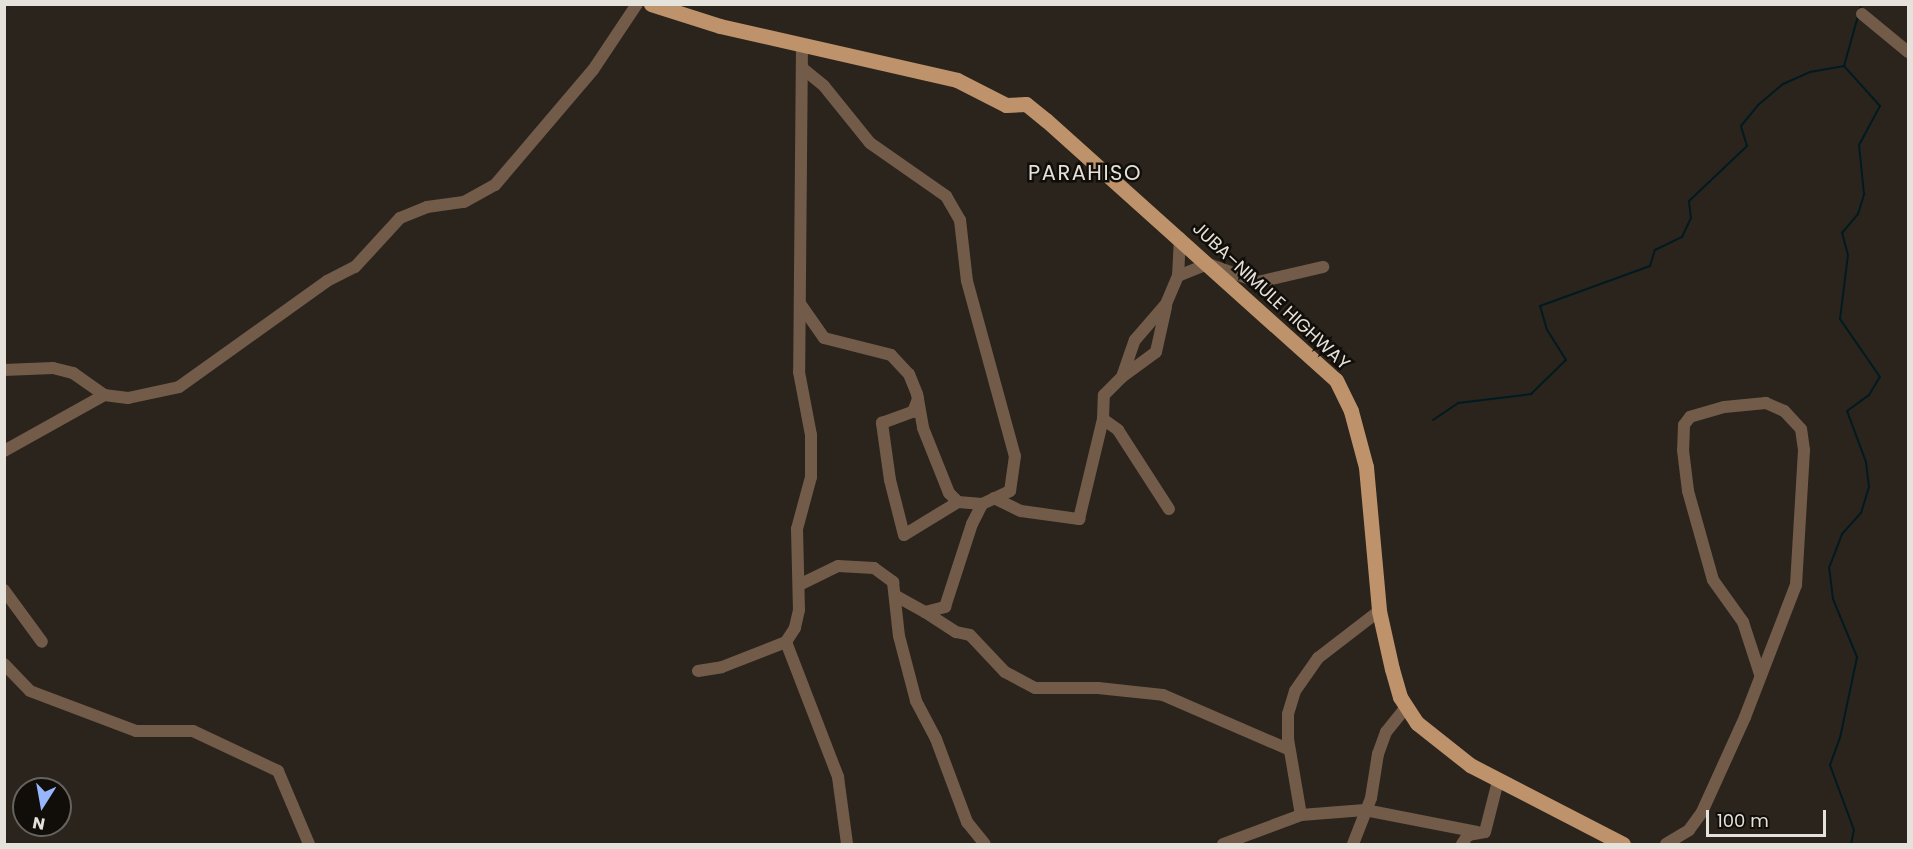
<!DOCTYPE html>
<html>
<head>
<meta charset="utf-8">
<style>
	body { margin:0 }
	#map { position:relative; width:1913px; height:849px; overflow:hidden; background:#2b241c; font-family:Poppins,sans-serif }
	div>[style] { position:absolute }
	.stream>* { height:2px; margin:-1px; padding:0 1px; transform-origin:1px; border-radius:1px; background:#001a21 }
	.minor>* { height:12px; margin:-6px; padding:0 6px; transform-origin:6px; border-radius:6px; background:#725c49 }
	.major>* { height:15px; margin:-7.5px; padding:0 7.5px; transform-origin:7.5px; border-radius:7.5px; background:#be926b }
	span { translate:-50% -50%; white-space:nowrap; text-align:center; line-height:1.15; -webkit-text-stroke:5px #110e0a; paint-order:stroke }
	.street-label { font-size:18px; color:#e5e1db }
	.quarter-label { font-size:21px; color:#e5e1db; letter-spacing:1.5px }
	.frame { position:absolute; inset:0; border:6px solid #e5e1db; pointer-events:none }
	.north { position:absolute; left:12px; top:777px; width:60px; height:60px; box-sizing:border-box; background:#110e0a; border:2px solid #66625e; border-radius:50%; rotate:191deg; font-size:16px; font-weight:700; line-height:24px; text-align:center; color:#e5e1db }
	.north::after { content:''; display:block; margin:auto; width:21px; height:27px; background:#98b6fd; clip-path:polygon(50% 0,100% 100%,50% 72%,0 100%) }
	.scale { position:absolute; left:1706px; top:810px; width:120px; height:27px; box-sizing:border-box; border:3px solid #e5e1db; border-top:0; padding-left:8px; font-size:18px; line-height:21px; white-space:nowrap; color:#e5e1db; -webkit-text-stroke:4px #110e0a; paint-order:stroke }
</style>
</head>
<body>
<div id="map">
	<div class="stream">
		<i style="left:1860px;top:11px;width:7px;rotate:-82deg"></i>
		<i style="left:1433px;top:420px;width:30px;rotate:-34deg"></i>
		<i style="left:1458px;top:403px;width:74px;rotate:-7deg"></i>
		<i style="left:1531px;top:394px;width:49px;rotate:-44.2deg"></i>
		<i style="left:1566px;top:360px;width:36px;rotate:-122deg"></i>
		<i style="left:1547px;top:330px;width:25px;rotate:-106deg"></i>
		<i style="left:1540px;top:306px;width:117px;rotate:-20deg"></i>
		<i style="left:1650px;top:266px;width:17px;rotate:-73deg"></i>
		<i style="left:1655px;top:250px;width:30px;rotate:-26deg"></i>
		<i style="left:1682px;top:237px;width:21px;rotate:-65deg"></i>
		<i style="left:1691px;top:218px;width:17px;rotate:-97deg"></i>
		<i style="left:1689px;top:201px;width:80px;rotate:-43.5deg"></i>
		<i style="left:1747px;top:146px;width:21px;rotate:-107deg"></i>
		<i style="left:1741px;top:126px;width:27px;rotate:-51deg"></i>
		<i style="left:1758px;top:105px;width:33px;rotate:-40deg"></i>
		<i style="left:1783px;top:84px;width:30px;rotate:-24deg"></i>
		<i style="left:1810px;top:72px;width:35px;rotate:-10deg"></i>
		<i style="left:1851px;top:844px;width:14px;rotate:-78deg"></i>
		<i style="left:1854px;top:830px;width:69px;rotate:-110.3deg"></i>
		<i style="left:1830px;top:765px;width:29px;rotate:-70deg"></i>
		<i style="left:1840px;top:738px;width:83px;rotate:-78.1deg"></i>
		<i style="left:1857px;top:657px;width:63px;rotate:-112.5deg"></i>
		<i style="left:1833px;top:599px;width:31px;rotate:-97deg"></i>
		<i style="left:1829px;top:568px;width:36px;rotate:-69deg"></i>
		<i style="left:1842px;top:534px;width:28px;rotate:-48deg"></i>
		<i style="left:1861px;top:513px;width:27px;rotate:-73deg"></i>
		<i style="left:1869px;top:487px;width:25px;rotate:-97deg"></i>
		<i style="left:1866px;top:462px;width:54px;rotate:-110.4deg"></i>
		<i style="left:1847px;top:411px;width:27px;rotate:-36deg"></i>
		<i style="left:1869px;top:395px;width:21px;rotate:-59deg"></i>
		<i style="left:1880px;top:377px;width:70px;rotate:-124.6deg"></i>
		<i style="left:1840px;top:319px;width:64px;rotate:-82.9deg"></i>
		<i style="left:1848px;top:255px;width:23px;rotate:-105deg"></i>
		<i style="left:1842px;top:233px;width:25px;rotate:-50deg"></i>
		<i style="left:1858px;top:214px;width:21px;rotate:-73deg"></i>
		<i style="left:1864px;top:194px;width:49px;rotate:-95.8deg"></i>
		<i style="left:1859px;top:145px;width:44px;rotate:-61.7deg"></i>
		<i style="left:1880px;top:106px;width:54px;rotate:-132deg"></i>
		<i style="left:1844px;top:66px;width:52px;rotate:-74.4deg"></i>
	</div>
	<div class="minor">
		<i style="left:1862px;top:14px;width:60px;rotate:39.6deg"></i>
		<i style="left:802px;top:45px;width:327px;rotate:90.5deg"></i>
		<i style="left:799px;top:372px;width:64px;rotate:79.2deg"></i>
		<i style="left:811px;top:435px;width:42px;rotate:90deg"></i>
		<i style="left:811px;top:477px;width:54px;rotate:105.1deg"></i>
		<i style="left:797px;top:529px;width:81px;rotate:88.6deg"></i>
		<i style="left:799px;top:610px;width:18px;rotate:103deg"></i>
		<i style="left:795px;top:628px;width:17px;rotate:123deg"></i>
		<i style="left:786px;top:642px;width:145px;rotate:68.9deg"></i>
		<i style="left:838px;top:777px;width:68px;rotate:82.3deg"></i>
		<i style="left:802px;top:68px;width:28px;rotate:39deg"></i>
		<i style="left:824px;top:86px;width:73px;rotate:51.1deg"></i>
		<i style="left:870px;top:143px;width:93px;rotate:34.9deg"></i>
		<i style="left:946px;top:196px;width:28px;rotate:60deg"></i>
		<i style="left:960px;top:220px;width:61px;rotate:83.5deg"></i>
		<i style="left:967px;top:281px;width:181px;rotate:74.7deg"></i>
		<i style="left:1015px;top:456px;width:35px;rotate:98deg"></i>
		<i style="left:1010px;top:491px;width:31px;rotate:155deg"></i>
		<i style="left:982px;top:504px;width:24px;rotate:-175deg"></i>
		<i style="left:1178px;top:276px;width:38px;rotate:-87deg"></i>
		<i style="left:801px;top:305px;width:40px;rotate:55.1deg"></i>
		<i style="left:824px;top:338px;width:69px;rotate:14.2deg"></i>
		<i style="left:891px;top:355px;width:26px;rotate:47deg"></i>
		<i style="left:909px;top:374px;width:22px;rotate:68deg"></i>
		<i style="left:917px;top:394px;width:5px;rotate:79deg"></i>
		<i style="left:918px;top:399px;width:29px;rotate:80deg"></i>
		<i style="left:923px;top:428px;width:70px;rotate:68.2deg"></i>
		<i style="left:949px;top:493px;width:13px;rotate:45deg"></i>
		<i style="left:958px;top:502px;width:63px;rotate:148.6deg"></i>
		<i style="left:904px;top:535px;width:57px;rotate:-104.3deg"></i>
		<i style="left:890px;top:480px;width:58px;rotate:-98deg"></i>
		<i style="left:882px;top:423px;width:33px;rotate:-20deg"></i>
		<i style="left:913px;top:412px;width:14px;rotate:-69deg"></i>
		<i style="left:4px;top:370px;width:49px;rotate:-2.3deg"></i>
		<i style="left:53px;top:368px;width:21px;rotate:14deg"></i>
		<i style="left:73px;top:373px;width:38px;rotate:35deg"></i>
		<i style="left:104px;top:395px;width:24px;rotate:7deg"></i>
		<i style="left:128px;top:398px;width:52px;rotate:-12.2deg"></i>
		<i style="left:179px;top:387px;width:182px;rotate:-35.6deg"></i>
		<i style="left:327px;top:281px;width:31px;rotate:-27deg"></i>
		<i style="left:355px;top:267px;width:67px;rotate:-47.4deg"></i>
		<i style="left:400px;top:218px;width:29px;rotate:-22deg"></i>
		<i style="left:427px;top:207px;width:37px;rotate:-8deg"></i>
		<i style="left:464px;top:202px;width:35px;rotate:-29deg"></i>
		<i style="left:495px;top:185px;width:151px;rotate:-49.6deg"></i>
		<i style="left:593px;top:70px;width:79px;rotate:-56.3deg"></i>
		<i style="left:1122px;top:377px;width:42px;rotate:-36.3deg"></i>
		<i style="left:1156px;top:352px;width:46px;rotate:-77.5deg"></i>
		<i style="left:1103px;top:419px;width:19px;rotate:36deg"></i>
		<i style="left:1118px;top:430px;width:94px;rotate:57.2deg"></i>
		<i style="left:4px;top:451px;width:115px;rotate:-29.2deg"></i>
		<i style="left:994px;top:498px;width:30px;rotate:26deg"></i>
		<i style="left:1021px;top:511px;width:59px;rotate:7.9deg"></i>
		<i style="left:1079px;top:519px;width:103px;rotate:-76.5deg"></i>
		<i style="left:1103px;top:419px;width:24px;rotate:-88deg"></i>
		<i style="left:1104px;top:395px;width:25px;rotate:-45deg"></i>
		<i style="left:1122px;top:377px;width:39px;rotate:-71deg"></i>
		<i style="left:1135px;top:340px;width:48px;rotate:-49.3deg"></i>
		<i style="left:1166px;top:304px;width:30px;rotate:-67deg"></i>
		<i style="left:1178px;top:276px;width:32px;rotate:-22deg"></i>
		<i style="left:1208px;top:264px;width:53px;rotate:19.8deg"></i>
		<i style="left:1258px;top:282px;width:67px;rotate:-13deg"></i>
		<i style="left:799px;top:585px;width:43px;rotate:-26deg"></i>
		<i style="left:838px;top:566px;width:36px;rotate:3deg"></i>
		<i style="left:874px;top:568px;width:24px;rotate:36deg"></i>
		<i style="left:893px;top:582px;width:54px;rotate:83.7deg"></i>
		<i style="left:899px;top:636px;width:67px;rotate:75.3deg"></i>
		<i style="left:916px;top:701px;width:43px;rotate:62.2deg"></i>
		<i style="left:936px;top:739px;width:89px;rotate:69.5deg"></i>
		<i style="left:967px;top:822px;width:28px;rotate:51deg"></i>
		<i style="left:4px;top:590px;width:64px;rotate:53.8deg"></i>
		<i style="left:896px;top:596px;width:33px;rotate:29deg"></i>
		<i style="left:925px;top:612px;width:21px;rotate:-14deg"></i>
		<i style="left:945px;top:607px;width:87px;rotate:-72deg"></i>
		<i style="left:972px;top:524px;width:22px;rotate:-63deg"></i>
		<i style="left:1379px;top:611px;width:77px;rotate:142.4deg"></i>
		<i style="left:1318px;top:658px;width:40px;rotate:124.9deg"></i>
		<i style="left:1295px;top:691px;width:24px;rotate:107deg"></i>
		<i style="left:1288px;top:714px;width:25px;rotate:90deg"></i>
		<i style="left:1288px;top:739px;width:77px;rotate:80.3deg"></i>
		<i style="left:1301px;top:815px;width:64px;rotate:-4.5deg"></i>
		<i style="left:1365px;top:810px;width:114px;rotate:11.1deg"></i>
		<i style="left:925px;top:612px;width:37px;rotate:33deg"></i>
		<i style="left:956px;top:632px;width:14px;rotate:12deg"></i>
		<i style="left:970px;top:635px;width:51px;rotate:46.6deg"></i>
		<i style="left:1005px;top:672px;width:34px;rotate:28deg"></i>
		<i style="left:1035px;top:688px;width:63px"></i>
		<i style="left:1098px;top:688px;width:65px;rotate:6.1deg"></i>
		<i style="left:1163px;top:695px;width:136px;rotate:23.4deg"></i>
		<i style="left:4px;top:664px;width:37px;rotate:46deg"></i>
		<i style="left:30px;top:691px;width:113px;rotate:20.7deg"></i>
		<i style="left:136px;top:731px;width:57px"></i>
		<i style="left:193px;top:731px;width:94px;rotate:25.2deg"></i>
		<i style="left:278px;top:771px;width:79px;rotate:67deg"></i>
		<i style="left:698px;top:671px;width:24px;rotate:-9deg"></i>
		<i style="left:722px;top:667px;width:69px;rotate:-21.3deg"></i>
		<i style="left:1223px;top:844px;width:83px;rotate:-20.4deg"></i>
		<i style="left:1353px;top:844px;width:49px;rotate:-68.6deg"></i>
		<i style="left:1371px;top:798px;width:45px;rotate:-81deg"></i>
		<i style="left:1378px;top:754px;width:23px;rotate:-70deg"></i>
		<i style="left:1386px;top:732px;width:32px;rotate:-51deg"></i>
		<i style="left:1462px;top:844px;width:11px;rotate:-56deg"></i>
		<i style="left:1468px;top:835px;width:17px;rotate:-10deg"></i>
		<i style="left:1485px;top:832px;width:53px;rotate:-75.7deg"></i>
		<i style="left:1666px;top:844px;width:27px;rotate:-31deg"></i>
		<i style="left:1689px;top:830px;width:22px;rotate:-54deg"></i>
		<i style="left:1702px;top:812px;width:104px;rotate:-65.6deg"></i>
		<i style="left:1745px;top:717px;width:142px;rotate:-68.9deg"></i>
		<i style="left:1796px;top:585px;width:135px;rotate:-86.6deg"></i>
		<i style="left:1804px;top:450px;width:21px;rotate:-98deg"></i>
		<i style="left:1801px;top:429px;width:25px;rotate:-133deg"></i>
		<i style="left:1784px;top:411px;width:20px;rotate:-156deg"></i>
		<i style="left:1766px;top:403px;width:42px;rotate:174.6deg"></i>
		<i style="left:1724px;top:407px;width:35px;rotate:164deg"></i>
		<i style="left:1690px;top:417px;width:10px;rotate:127deg"></i>
		<i style="left:1684px;top:425px;width:25px;rotate:92deg"></i>
		<i style="left:1683px;top:450px;width:41px;rotate:83deg"></i>
		<i style="left:1688px;top:491px;width:92px;rotate:74.3deg"></i>
		<i style="left:1713px;top:580px;width:52px;rotate:54.5deg"></i>
		<i style="left:1743px;top:622px;width:55px;rotate:71.9deg"></i>
	</div>
	<div class="major">
		<i style="left:651px;top:4px;width:72px;rotate:17.7deg"></i>
		<i style="left:720px;top:26px;width:243px;rotate:12.8deg"></i>
		<i style="left:957px;top:80px;width:55px;rotate:27deg"></i>
		<i style="left:1006px;top:105px;width:20px;rotate:-3deg"></i>
		<i style="left:1026px;top:104px;width:26px;rotate:39deg"></i>
		<i style="left:1046px;top:120px;width:389px;rotate:41.9deg"></i>
		<i style="left:1336px;top:380px;width:34px;rotate:64deg"></i>
		<i style="left:1351px;top:411px;width:58px;rotate:75deg"></i>
		<i style="left:1366px;top:467px;width:145px;rotate:84.8deg"></i>
		<i style="left:1379px;top:611px;width:59px;rotate:77.4deg"></i>
		<i style="left:1392px;top:669px;width:29px;rotate:74deg"></i>
		<i style="left:1400px;top:697px;width:31px;rotate:57deg"></i>
		<i style="left:1417px;top:723px;width:68px;rotate:38.4deg"></i>
		<i style="left:1470px;top:765px;width:172px;rotate:27.3deg"></i>
	</div>
	<div class="street-label">
		<span style="left:1271px;top:296px;rotate:43deg">JUBA–NIMULE HIGHWAY</span>
	</div>
	<div class="quarter-label">
		<span style="left:1085px;top:173px">PARAHISO</span>
	</div>
	<div class="frame"></div>
	<div class="north">N</div>
	<div class="scale">100 m</div>
</div>
</body>
</html>
